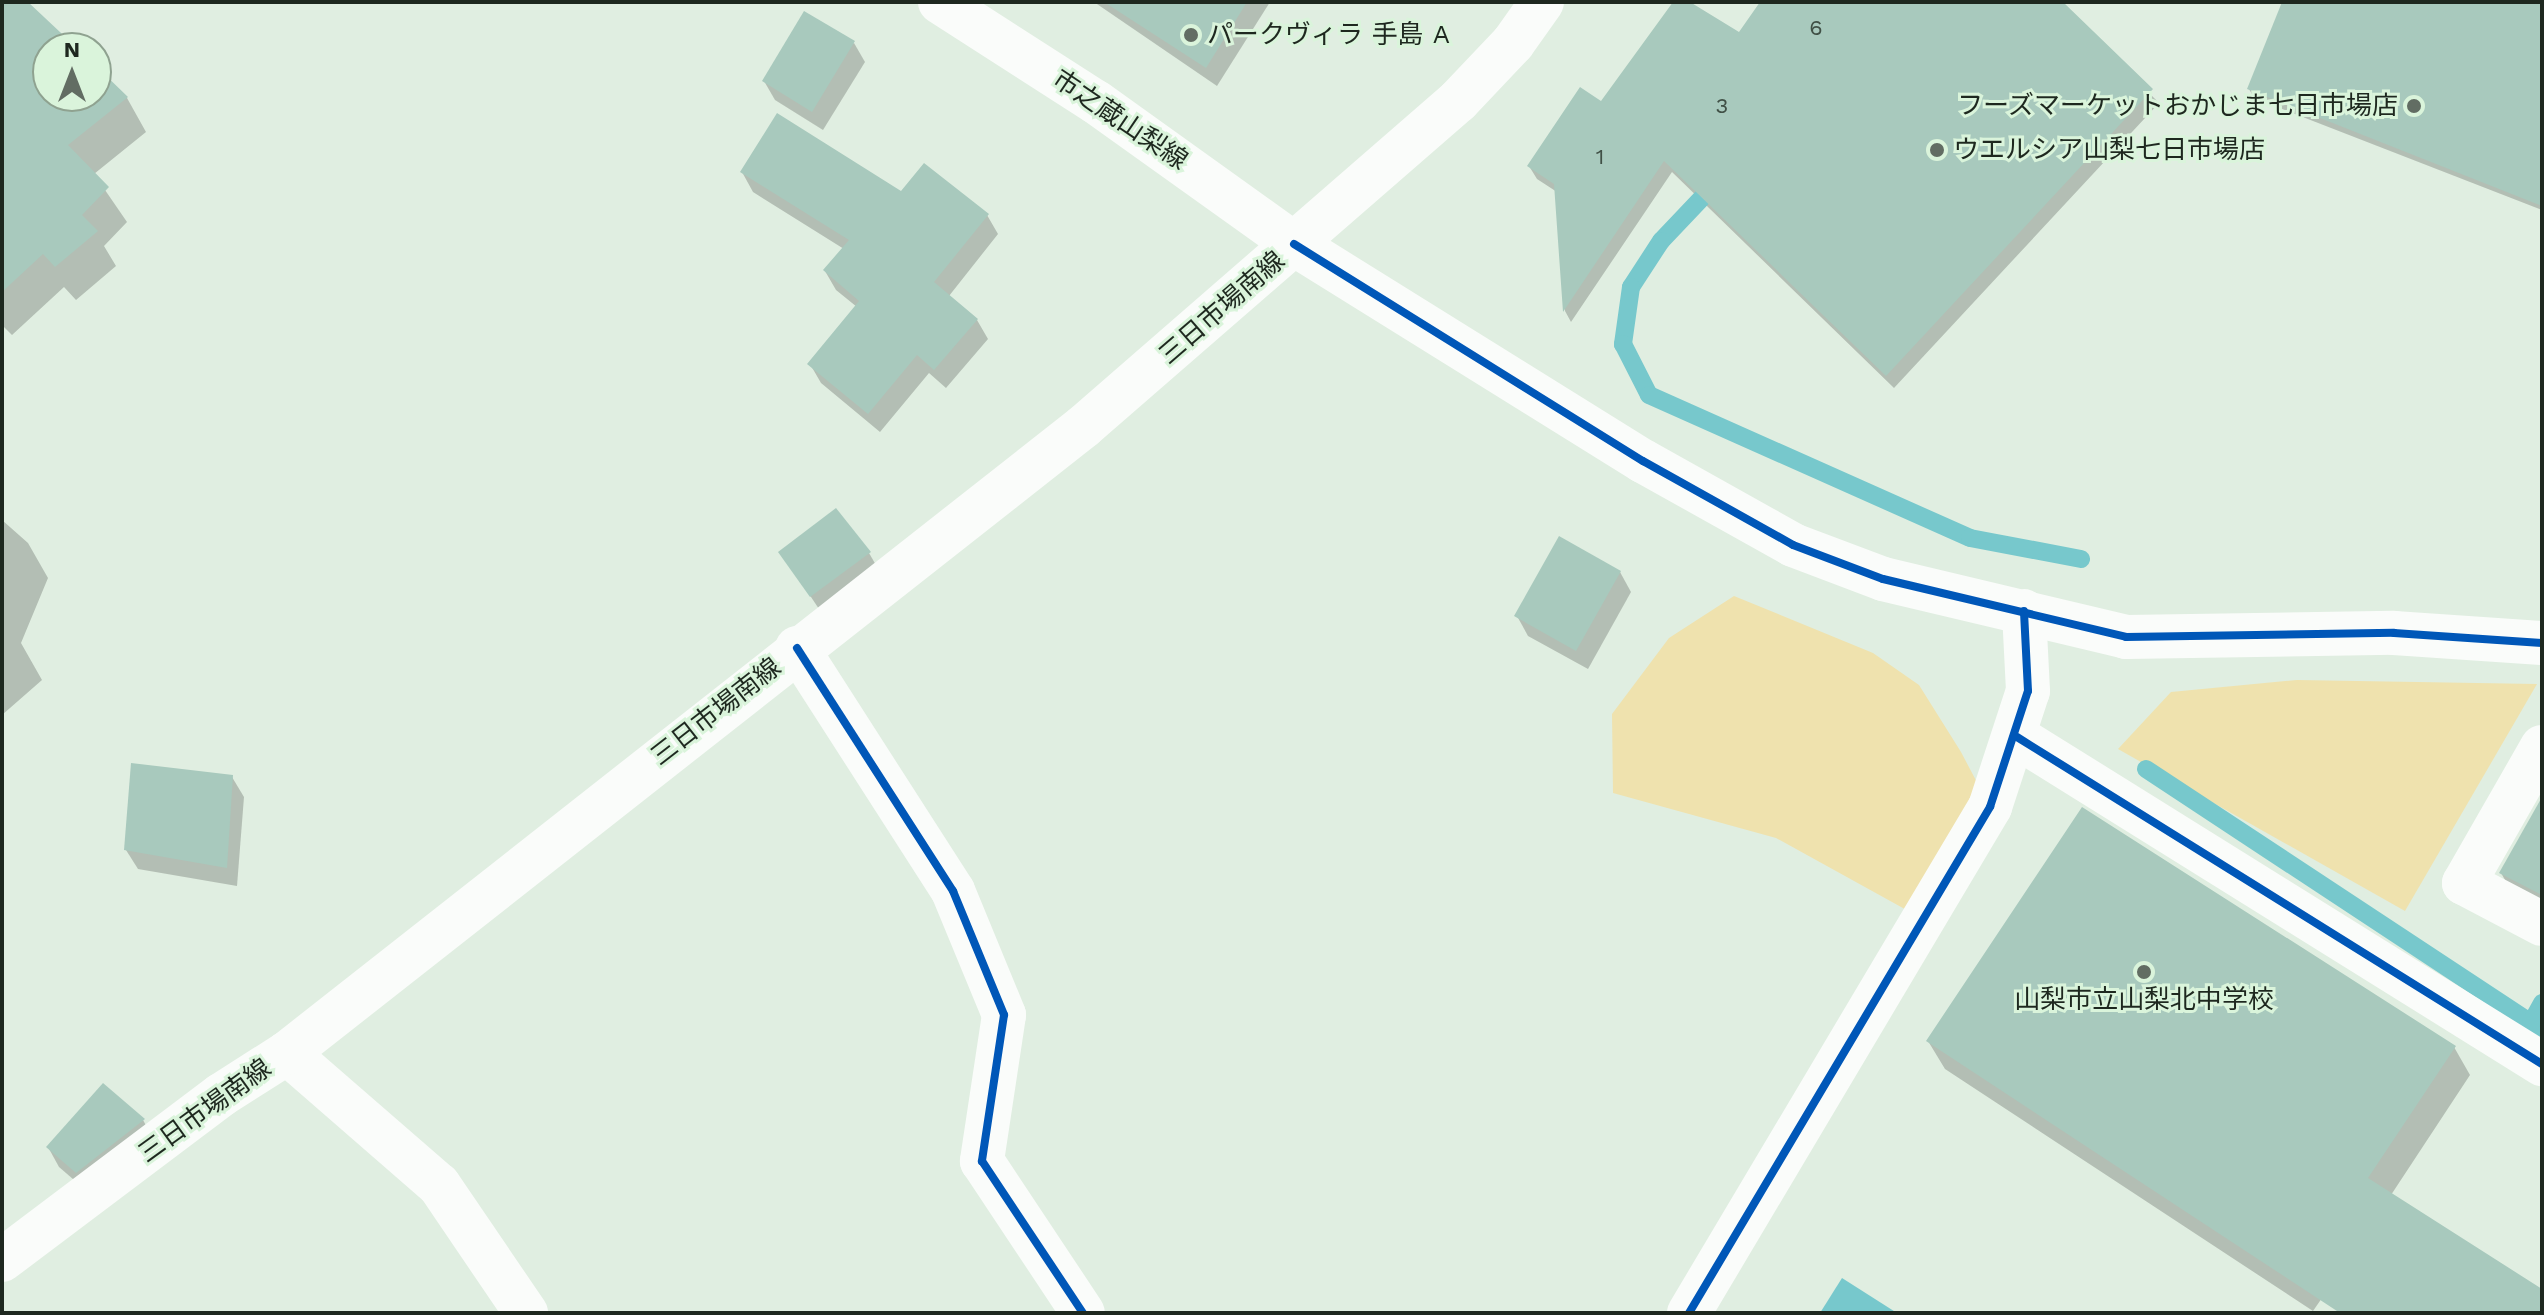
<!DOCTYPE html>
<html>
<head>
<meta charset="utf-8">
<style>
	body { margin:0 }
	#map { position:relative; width:2544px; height:1315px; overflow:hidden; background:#e0eee1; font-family:"Work Sans","Noto Sans JP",sans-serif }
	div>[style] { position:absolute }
	.green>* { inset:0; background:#efe2ae }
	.water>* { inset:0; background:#77c8cc }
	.shadow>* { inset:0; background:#0003 }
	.stream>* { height:18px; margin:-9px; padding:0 9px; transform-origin:9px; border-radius:9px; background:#77c8cc }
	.building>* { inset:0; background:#a8c9bd }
	.minor>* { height:44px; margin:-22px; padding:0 22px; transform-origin:22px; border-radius:22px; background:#fafcfa }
	.major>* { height:44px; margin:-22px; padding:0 22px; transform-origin:22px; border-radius:22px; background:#fafcfa }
	.cycleway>* { height:8px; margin:-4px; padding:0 4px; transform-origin:4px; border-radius:4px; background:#0057b8 }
	.dots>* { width:22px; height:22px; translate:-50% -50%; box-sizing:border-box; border:4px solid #daf4db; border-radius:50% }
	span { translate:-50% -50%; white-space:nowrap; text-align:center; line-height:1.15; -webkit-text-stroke:6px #daf4db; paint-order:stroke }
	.number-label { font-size:22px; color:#405046 }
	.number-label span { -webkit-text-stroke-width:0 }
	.poi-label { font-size:26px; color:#1e281f }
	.left { translate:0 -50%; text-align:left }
	.right { translate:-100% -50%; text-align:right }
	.street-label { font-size:26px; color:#1e281f }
	.frame { position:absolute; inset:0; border:4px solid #1e281f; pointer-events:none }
	.north { position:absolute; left:32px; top:32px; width:80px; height:80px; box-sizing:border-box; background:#daf4db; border:2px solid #8fa290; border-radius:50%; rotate:0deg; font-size:22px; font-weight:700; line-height:32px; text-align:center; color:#1e281f }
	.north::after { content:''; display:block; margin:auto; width:28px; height:36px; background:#626d63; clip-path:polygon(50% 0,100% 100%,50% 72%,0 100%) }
</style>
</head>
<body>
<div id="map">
	<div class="green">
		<i style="clip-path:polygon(1734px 596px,1873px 653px,1919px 685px,1961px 752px,1990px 807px,1921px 918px,1776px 838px,1613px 793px,1612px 714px,1669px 638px)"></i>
		<i style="clip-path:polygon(2297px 680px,2537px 684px,2405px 911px,2118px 749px,2171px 692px)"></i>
	</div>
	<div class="water">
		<i style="clip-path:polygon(1842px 1278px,1897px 1313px,1820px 1313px)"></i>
	</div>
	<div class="shadow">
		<i style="clip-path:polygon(25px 2px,74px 48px,48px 48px,48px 96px,96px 96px,96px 69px,127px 98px,146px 132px,94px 174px,127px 222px,104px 246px,116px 266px,76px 300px,64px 287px,12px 335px,2px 325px,2px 3px)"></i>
		<i style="clip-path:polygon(1094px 2px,1270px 2px,1217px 86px)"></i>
		<i style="clip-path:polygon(1676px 2px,1686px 2px,1740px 35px,1762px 2px,2059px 2px,2159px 103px,1894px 388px,1672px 172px,1571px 322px,1565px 311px,1557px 192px,1537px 179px,1529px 166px,1601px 104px)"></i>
		<i style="clip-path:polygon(2284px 2px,2542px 2px,2542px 210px,2254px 98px,2249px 89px)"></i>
		<i style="clip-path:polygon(854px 43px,865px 62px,823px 130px,775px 100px,764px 81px)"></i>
		<i style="clip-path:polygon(742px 172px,902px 193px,987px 215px,998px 234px,949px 296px,977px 320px,988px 339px,946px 388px,929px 373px,880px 432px,821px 383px,810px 364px,857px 307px,836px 290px,825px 271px,844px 249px,753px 192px)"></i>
		<i style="clip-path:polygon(2px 520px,28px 543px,48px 578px,21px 643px,42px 680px,2px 715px)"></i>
		<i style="clip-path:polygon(781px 552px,869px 553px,880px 572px,823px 615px)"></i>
		<i style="clip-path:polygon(1620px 572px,1631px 592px,1588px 669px,1528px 636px,1517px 616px)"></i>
		<i style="clip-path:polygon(232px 777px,244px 797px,237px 886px,138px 869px,126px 850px)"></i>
		<i style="clip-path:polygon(2542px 801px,2542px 908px,2512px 892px,2501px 873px)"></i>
		<i style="clip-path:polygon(1928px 1041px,2454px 1047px,2470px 1075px,2391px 1195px,2542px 1291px,2542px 1313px,2345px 1313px,2322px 1298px,2313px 1311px,1945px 1069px)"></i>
		<i style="clip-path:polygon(143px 1120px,154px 1140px,88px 1192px,59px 1167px,48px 1147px)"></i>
	</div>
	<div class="stream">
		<i style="left:1717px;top:182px;width:81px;rotate:133.5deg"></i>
		<i style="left:1661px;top:241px;width:55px;rotate:123.1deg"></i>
		<i style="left:1631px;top:287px;width:58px;rotate:98deg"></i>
		<i style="left:1623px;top:344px;width:57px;rotate:63deg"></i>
		<i style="left:1649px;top:395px;width:351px;rotate:24deg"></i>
		<i style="left:1970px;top:538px;width:113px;rotate:10.7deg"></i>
		<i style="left:2146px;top:769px;width:474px;rotate:33.4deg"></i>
		<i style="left:2531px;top:1023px;width:23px;rotate:-61deg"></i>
	</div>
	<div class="building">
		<i style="clip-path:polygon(2px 2px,28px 2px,77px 48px,48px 48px,48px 96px,96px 96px,96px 66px,128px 97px,68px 145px,109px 187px,82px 215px,98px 231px,55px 267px,43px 254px,2px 292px)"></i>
		<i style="clip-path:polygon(1104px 2px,1247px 2px,1206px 68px)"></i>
		<i style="clip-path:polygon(1673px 2px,1690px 2px,1739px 32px,1760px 2px,2063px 2px,2153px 89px,1886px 376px,1664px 161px,1563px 312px,1554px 184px,1527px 166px,1580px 87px,1601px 101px)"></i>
		<i style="clip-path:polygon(2282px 2px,2542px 2px,2542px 206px,2247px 89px)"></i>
		<i style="clip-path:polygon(804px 11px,855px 41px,812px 112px,762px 81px)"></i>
		<i style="clip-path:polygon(777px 113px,901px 191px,924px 163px,989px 214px,934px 282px,978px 319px,934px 370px,917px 355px,868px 414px,807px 364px,859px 301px,823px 270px,849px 240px,740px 172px)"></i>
		<i style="clip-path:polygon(836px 508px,871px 552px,810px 597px,778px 552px)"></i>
		<i style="clip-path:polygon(1559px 536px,1621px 571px,1576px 651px,1514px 616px)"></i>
		<i style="clip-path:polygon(131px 763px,233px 775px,227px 868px,124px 850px)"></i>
		<i style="clip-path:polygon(2542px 797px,2542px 895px,2499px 873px)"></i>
		<i style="clip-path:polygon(2082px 807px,2456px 1046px,2368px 1178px,2542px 1289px,2542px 1313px,2340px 1313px,1926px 1041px)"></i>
		<i style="clip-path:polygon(103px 1083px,145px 1119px,76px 1173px,46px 1147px)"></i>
	</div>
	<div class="minor">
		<i style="left:1294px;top:244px;width:411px;rotate:31.9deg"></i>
		<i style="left:1643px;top:461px;width:172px;rotate:29.2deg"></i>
		<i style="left:1793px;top:545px;width:96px;rotate:20.7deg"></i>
		<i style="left:1883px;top:579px;width:250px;rotate:13.4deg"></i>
		<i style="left:2126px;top:637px;width:268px;rotate:-0.9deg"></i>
		<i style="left:2394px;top:633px;width:148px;rotate:3.9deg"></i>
		<i style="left:797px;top:648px;width:289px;rotate:57.3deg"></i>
		<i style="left:953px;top:891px;width:134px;rotate:67.6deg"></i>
		<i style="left:1004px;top:1015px;width:148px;rotate:98.6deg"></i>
		<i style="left:982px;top:1161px;width:182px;rotate:56.4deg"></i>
		<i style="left:2017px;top:737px;width:619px;rotate:31.92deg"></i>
		<i style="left:2542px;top:747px;width:157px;rotate:119.8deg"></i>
		<i style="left:2464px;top:883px;width:88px;rotate:27.7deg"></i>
		<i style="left:287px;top:1053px;width:201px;rotate:41deg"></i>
		<i style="left:439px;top:1185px;width:155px;rotate:55.8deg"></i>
		<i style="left:1689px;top:1313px;width:589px;rotate:-59.25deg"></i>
		<i style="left:1990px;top:807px;width:122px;rotate:-71.9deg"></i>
		<i style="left:2028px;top:691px;width:80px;rotate:-92.9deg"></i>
	</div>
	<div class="major">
		<i style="left:940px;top:2px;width:185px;rotate:32.7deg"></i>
		<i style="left:1096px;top:102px;width:244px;rotate:35.6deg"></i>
		<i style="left:2px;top:1260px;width:274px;rotate:-37deg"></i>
		<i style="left:221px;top:1095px;width:78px;rotate:-32.5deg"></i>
		<i style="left:287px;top:1053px;width:1013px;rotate:-38.18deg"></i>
		<i style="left:1083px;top:427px;width:497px;rotate:-41deg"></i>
		<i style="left:1458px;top:101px;width:80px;rotate:-46.5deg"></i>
		<i style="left:1513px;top:43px;width:50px;rotate:-54.7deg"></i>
	</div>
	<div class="cycleway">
		<i style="left:1294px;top:244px;width:411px;rotate:31.9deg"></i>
		<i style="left:1643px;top:461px;width:172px;rotate:29.2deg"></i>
		<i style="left:1793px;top:545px;width:96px;rotate:20.7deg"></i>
		<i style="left:1883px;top:579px;width:250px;rotate:13.4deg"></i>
		<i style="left:2126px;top:637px;width:268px;rotate:-0.9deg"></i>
		<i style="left:2394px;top:633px;width:148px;rotate:3.9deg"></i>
		<i style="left:797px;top:648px;width:289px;rotate:57.3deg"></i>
		<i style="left:953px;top:891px;width:134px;rotate:67.6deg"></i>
		<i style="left:1004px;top:1015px;width:148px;rotate:98.6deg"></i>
		<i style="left:982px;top:1161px;width:182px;rotate:56.4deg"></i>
		<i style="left:2017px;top:737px;width:619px;rotate:31.92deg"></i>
		<i style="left:1689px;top:1313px;width:589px;rotate:-59.25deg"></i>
		<i style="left:1990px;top:807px;width:122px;rotate:-71.9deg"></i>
		<i style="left:2028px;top:691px;width:80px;rotate:-92.9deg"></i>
	</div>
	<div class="dots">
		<i style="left:1191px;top:35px;background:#626d63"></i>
		<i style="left:2414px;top:106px;background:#626d63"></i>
		<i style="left:1937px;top:150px;background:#626d63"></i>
		<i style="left:2144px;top:972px;background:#626d63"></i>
	</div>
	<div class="number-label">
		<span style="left:1816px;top:28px">6</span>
		<span style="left:1722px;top:106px">3</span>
		<span style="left:1600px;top:157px">1</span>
	</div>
	<div class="poi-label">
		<span class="left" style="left:1207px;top:35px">パークヴィラ 手島 A</span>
		<span class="right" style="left:2398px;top:106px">フーズマーケットおかじま七日市場店</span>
		<span class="left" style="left:1953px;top:150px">ウエルシア山梨七日市場店</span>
		<span style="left:2144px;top:1000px">山梨市立山梨北中学校</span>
	</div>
	<div class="street-label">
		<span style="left:1120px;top:120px;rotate:34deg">市之蔵山梨線</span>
		<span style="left:1222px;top:308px;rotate:-41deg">三日市場南線</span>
		<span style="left:716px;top:712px;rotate:-38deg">三日市場南線</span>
		<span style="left:205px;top:1111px;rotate:-36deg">三日市場南線</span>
	</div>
	<div class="frame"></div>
	<div class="north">N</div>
</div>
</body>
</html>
